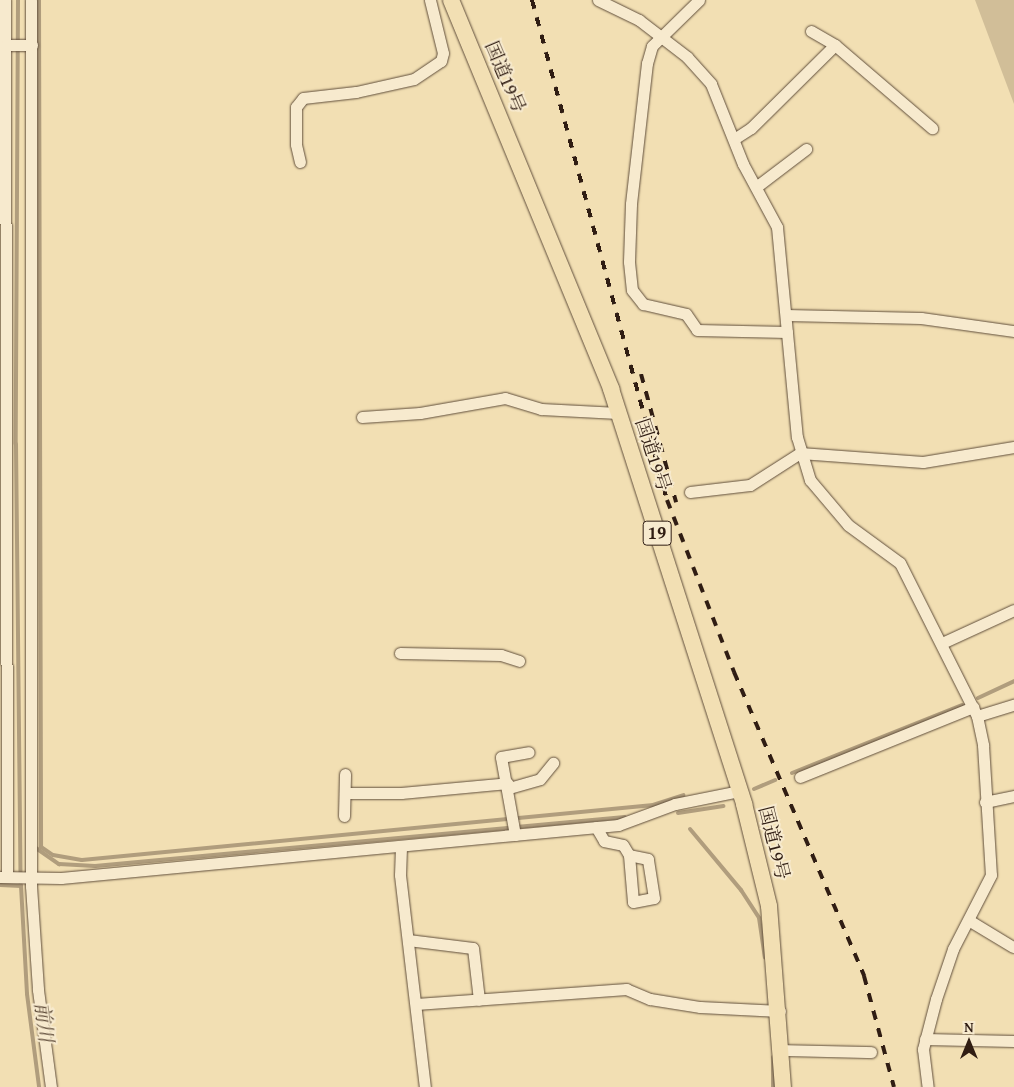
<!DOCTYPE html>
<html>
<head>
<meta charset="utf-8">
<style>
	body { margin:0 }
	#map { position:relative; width:1014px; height:1087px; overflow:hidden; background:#f2dfb3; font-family:"Gentium Book Plus","Noto Serif JP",serif }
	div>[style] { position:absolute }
	.green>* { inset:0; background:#d1be98 }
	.stream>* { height:4px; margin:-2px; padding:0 2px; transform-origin:2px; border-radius:2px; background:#b09d7d }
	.roads { filter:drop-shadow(0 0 1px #604e3b) drop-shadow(0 0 1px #604e3b) }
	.minor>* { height:11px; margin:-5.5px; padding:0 5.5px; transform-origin:5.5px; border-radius:5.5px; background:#f7eace }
	.highway>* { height:16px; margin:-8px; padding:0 8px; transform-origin:8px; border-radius:8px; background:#f2dfb3 }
	.rail>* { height:4px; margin-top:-2px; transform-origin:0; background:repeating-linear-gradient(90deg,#301d13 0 9px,transparent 0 18px) }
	span { translate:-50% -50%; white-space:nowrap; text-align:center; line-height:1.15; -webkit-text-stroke:4px #f7eace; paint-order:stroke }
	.shield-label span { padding:1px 4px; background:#f7eace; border:1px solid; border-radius:4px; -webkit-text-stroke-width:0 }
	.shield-label { font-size:18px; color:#301d13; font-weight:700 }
	.street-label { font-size:19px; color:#301d13 }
	.water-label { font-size:20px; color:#5d4a38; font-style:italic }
	.north { position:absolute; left:944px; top:1017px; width:50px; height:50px; -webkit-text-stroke:4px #f7eace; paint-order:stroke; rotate:0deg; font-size:14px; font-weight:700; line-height:20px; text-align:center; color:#301d13 }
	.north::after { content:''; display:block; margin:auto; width:18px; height:22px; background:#301d13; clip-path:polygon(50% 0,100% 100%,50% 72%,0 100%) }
</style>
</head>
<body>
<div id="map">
	<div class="green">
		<i style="clip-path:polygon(975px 0,1014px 0,1014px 104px)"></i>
	</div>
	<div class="stream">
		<i style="left:18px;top:0;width:444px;rotate:90.3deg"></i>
		<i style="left:16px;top:444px;width:442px;rotate:89.4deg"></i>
		<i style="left:21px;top:886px;width:108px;rotate:86.8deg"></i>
		<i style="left:27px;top:994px;width:94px;rotate:82.6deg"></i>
		<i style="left:39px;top:0;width:847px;rotate:89.86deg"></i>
		<i style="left:41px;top:847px;width:14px;rotate:34deg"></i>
		<i style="left:53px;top:855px;width:29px;rotate:10deg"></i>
		<i style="left:82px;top:860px;width:574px;rotate:-5.5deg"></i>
		<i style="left:653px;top:805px;width:32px;rotate:-18deg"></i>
		<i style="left:978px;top:698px;width:40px;rotate:-25deg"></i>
		<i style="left:792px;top:773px;width:183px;rotate:-21.8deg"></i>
		<i style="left:754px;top:789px;width:23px;rotate:-23deg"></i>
		<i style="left:678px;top:813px;width:46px;rotate:-8.8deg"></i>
		<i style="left:690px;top:829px;width:80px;rotate:50.1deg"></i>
		<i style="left:741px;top:890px;width:33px;rotate:57deg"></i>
		<i style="left:759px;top:918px;width:40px;rotate:81.5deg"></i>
		<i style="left:33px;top:846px;width:32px;rotate:35deg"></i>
		<i style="left:59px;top:864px;width:36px;rotate:3deg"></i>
		<i style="left:95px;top:866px;width:532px;rotate:-5.28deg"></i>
		<i style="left:0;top:885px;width:21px;rotate:3deg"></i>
		<i style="left:773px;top:1057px;width:30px;rotate:90deg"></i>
	</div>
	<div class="roads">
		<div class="minor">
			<i style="left:5px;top:0;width:877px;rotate:89.87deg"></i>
			<i style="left:31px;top:0;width:886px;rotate:90deg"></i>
			<i style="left:31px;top:886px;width:104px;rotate:86.1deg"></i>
			<i style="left:38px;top:990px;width:98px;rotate:82.4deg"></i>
			<i style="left:598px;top:0;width:46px;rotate:26deg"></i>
			<i style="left:639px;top:20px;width:61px;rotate:37.6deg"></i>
			<i style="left:687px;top:57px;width:36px;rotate:48deg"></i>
			<i style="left:711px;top:84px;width:86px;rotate:68.2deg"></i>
			<i style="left:743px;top:164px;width:72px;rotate:61.6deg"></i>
			<i style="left:777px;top:227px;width:211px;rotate:84.6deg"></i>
			<i style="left:797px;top:437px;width:45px;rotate:73.2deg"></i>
			<i style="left:810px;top:480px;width:59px;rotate:49.8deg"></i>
			<i style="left:848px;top:525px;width:64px;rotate:36.2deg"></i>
			<i style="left:900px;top:563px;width:171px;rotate:63.3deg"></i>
			<i style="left:977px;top:716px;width:30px;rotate:78deg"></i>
			<i style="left:983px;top:745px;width:130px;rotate:86.5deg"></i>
			<i style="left:991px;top:875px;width:83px;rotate:117.2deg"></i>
			<i style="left:953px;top:949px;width:53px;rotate:108.8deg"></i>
			<i style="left:936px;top:999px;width:52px;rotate:104.6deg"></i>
			<i style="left:923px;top:1049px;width:38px;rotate:83deg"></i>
			<i style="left:699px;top:0;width:66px;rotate:135.6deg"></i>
			<i style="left:652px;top:46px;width:18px;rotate:106deg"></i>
			<i style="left:647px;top:63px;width:142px;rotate:96.5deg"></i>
			<i style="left:631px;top:204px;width:58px;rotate:92deg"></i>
			<i style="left:629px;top:262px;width:28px;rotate:84deg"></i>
			<i style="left:632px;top:290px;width:18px;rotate:52deg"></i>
			<i style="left:643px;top:304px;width:44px;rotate:13.1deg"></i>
			<i style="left:686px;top:314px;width:19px;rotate:55deg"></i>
			<i style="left:697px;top:330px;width:90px;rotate:1.3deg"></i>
			<i style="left:811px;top:31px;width:28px;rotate:30deg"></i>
			<i style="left:835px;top:45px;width:128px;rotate:40.6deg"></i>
			<i style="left:6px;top:45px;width:26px"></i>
			<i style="left:734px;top:139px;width:20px;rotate:-33deg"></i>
			<i style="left:751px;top:128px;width:118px;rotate:-44.7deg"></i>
			<i style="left:300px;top:162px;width:18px;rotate:-103deg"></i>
			<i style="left:296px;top:144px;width:37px;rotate:-90deg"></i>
			<i style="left:296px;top:107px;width:11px;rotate:-52deg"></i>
			<i style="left:303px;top:98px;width:53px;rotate:-6.5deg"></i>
			<i style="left:356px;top:92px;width:59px;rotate:-12.6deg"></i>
			<i style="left:414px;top:79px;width:32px;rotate:-34deg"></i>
			<i style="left:441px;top:61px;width:8px;rotate:-76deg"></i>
			<i style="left:443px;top:53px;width:55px;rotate:-103.8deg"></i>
			<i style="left:756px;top:187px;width:63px;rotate:-37.2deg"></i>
			<i style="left:786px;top:315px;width:135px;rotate:1.3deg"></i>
			<i style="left:921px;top:318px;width:94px;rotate:8deg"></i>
			<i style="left:362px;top:417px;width:58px;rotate:-3.9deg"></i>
			<i style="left:420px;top:413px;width:86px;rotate:-10deg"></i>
			<i style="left:505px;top:398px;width:38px;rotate:17deg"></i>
			<i style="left:541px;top:409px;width:77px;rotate:3deg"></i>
			<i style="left:690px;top:492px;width:60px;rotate:-6.7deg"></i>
			<i style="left:750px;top:485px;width:59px;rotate:-32.6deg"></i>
			<i style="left:800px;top:453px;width:123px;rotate:4.2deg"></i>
			<i style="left:923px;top:462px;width:92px;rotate:-9.4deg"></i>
			<i style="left:942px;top:643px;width:79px;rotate:-24.6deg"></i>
			<i style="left:400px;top:653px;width:101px;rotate:1.1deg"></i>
			<i style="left:501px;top:655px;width:19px;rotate:18deg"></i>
			<i style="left:977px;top:716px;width:39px;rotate:-17deg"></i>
			<i style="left:800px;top:777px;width:187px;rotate:-22deg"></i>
			<i style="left:509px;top:788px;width:32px;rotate:-16deg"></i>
			<i style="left:540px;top:779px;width:21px;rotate:-51deg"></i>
			<i style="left:345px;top:793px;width:56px"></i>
			<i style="left:401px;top:793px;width:107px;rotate:-5.3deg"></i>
			<i style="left:985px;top:802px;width:30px;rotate:-12deg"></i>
			<i style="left:344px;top:816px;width:42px;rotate:-88.6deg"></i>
			<i style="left:596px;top:827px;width:16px;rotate:60deg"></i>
			<i style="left:604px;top:841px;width:19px;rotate:12deg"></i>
			<i style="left:623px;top:845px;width:12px;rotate:59deg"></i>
			<i style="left:629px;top:855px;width:47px;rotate:85.1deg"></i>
			<i style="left:633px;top:902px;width:21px;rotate:-11deg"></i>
			<i style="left:654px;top:898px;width:39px;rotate:-99deg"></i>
			<i style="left:648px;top:859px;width:19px;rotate:-168deg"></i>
			<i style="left:515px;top:835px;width:79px;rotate:-100.2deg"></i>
			<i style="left:501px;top:757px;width:28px;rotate:-10deg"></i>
			<i style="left:401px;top:847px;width:28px;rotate:92deg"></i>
			<i style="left:400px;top:875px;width:213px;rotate:83.3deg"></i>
			<i style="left:0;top:877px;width:61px;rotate:0.9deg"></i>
			<i style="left:61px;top:878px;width:560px;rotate:-5.44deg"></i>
			<i style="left:618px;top:825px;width:61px;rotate:-20.2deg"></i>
			<i style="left:675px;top:804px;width:65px;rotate:-11.5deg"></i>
			<i style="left:970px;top:921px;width:50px;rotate:31.2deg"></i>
			<i style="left:408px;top:940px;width:65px;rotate:7deg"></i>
			<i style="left:473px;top:948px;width:52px;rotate:83.4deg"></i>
			<i style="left:416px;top:1004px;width:211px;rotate:-4.1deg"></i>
			<i style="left:626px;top:989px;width:26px;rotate:23deg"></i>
			<i style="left:650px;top:999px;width:51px;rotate:9.1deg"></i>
			<i style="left:700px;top:1007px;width:80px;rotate:2.9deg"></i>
			<i style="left:925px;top:1039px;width:89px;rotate:1.3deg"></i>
			<i style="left:782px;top:1050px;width:89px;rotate:1.3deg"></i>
		</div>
		<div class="highway">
			<i style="left:451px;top:0;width:421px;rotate:67.6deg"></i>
			<i style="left:611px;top:389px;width:436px;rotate:72.2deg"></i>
			<i style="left:744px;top:804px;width:105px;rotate:76.2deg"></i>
			<i style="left:769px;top:906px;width:182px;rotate:85.6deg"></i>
		</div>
	</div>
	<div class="rail">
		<i style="left:532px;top:0;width:518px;rotate:74.89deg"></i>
		<i style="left:667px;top:500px;width:185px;rotate:68.7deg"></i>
		<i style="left:734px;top:672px;width:331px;rotate:66.8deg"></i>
		<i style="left:864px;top:976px;width:115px;rotate:74.9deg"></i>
		<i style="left:641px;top:374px;width:133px;rotate:74.7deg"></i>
	</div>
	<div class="shield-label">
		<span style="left:657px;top:533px">19</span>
	</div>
	<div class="street-label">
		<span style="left:505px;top:77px;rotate:67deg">国道19号</span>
		<span style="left:653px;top:455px;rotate:72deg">国道19号</span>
		<span style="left:774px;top:843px;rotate:76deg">国道19号</span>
	</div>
	<div class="water-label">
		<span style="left:45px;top:1022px;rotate:83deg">前川</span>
	</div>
	<div class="north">N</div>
</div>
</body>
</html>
